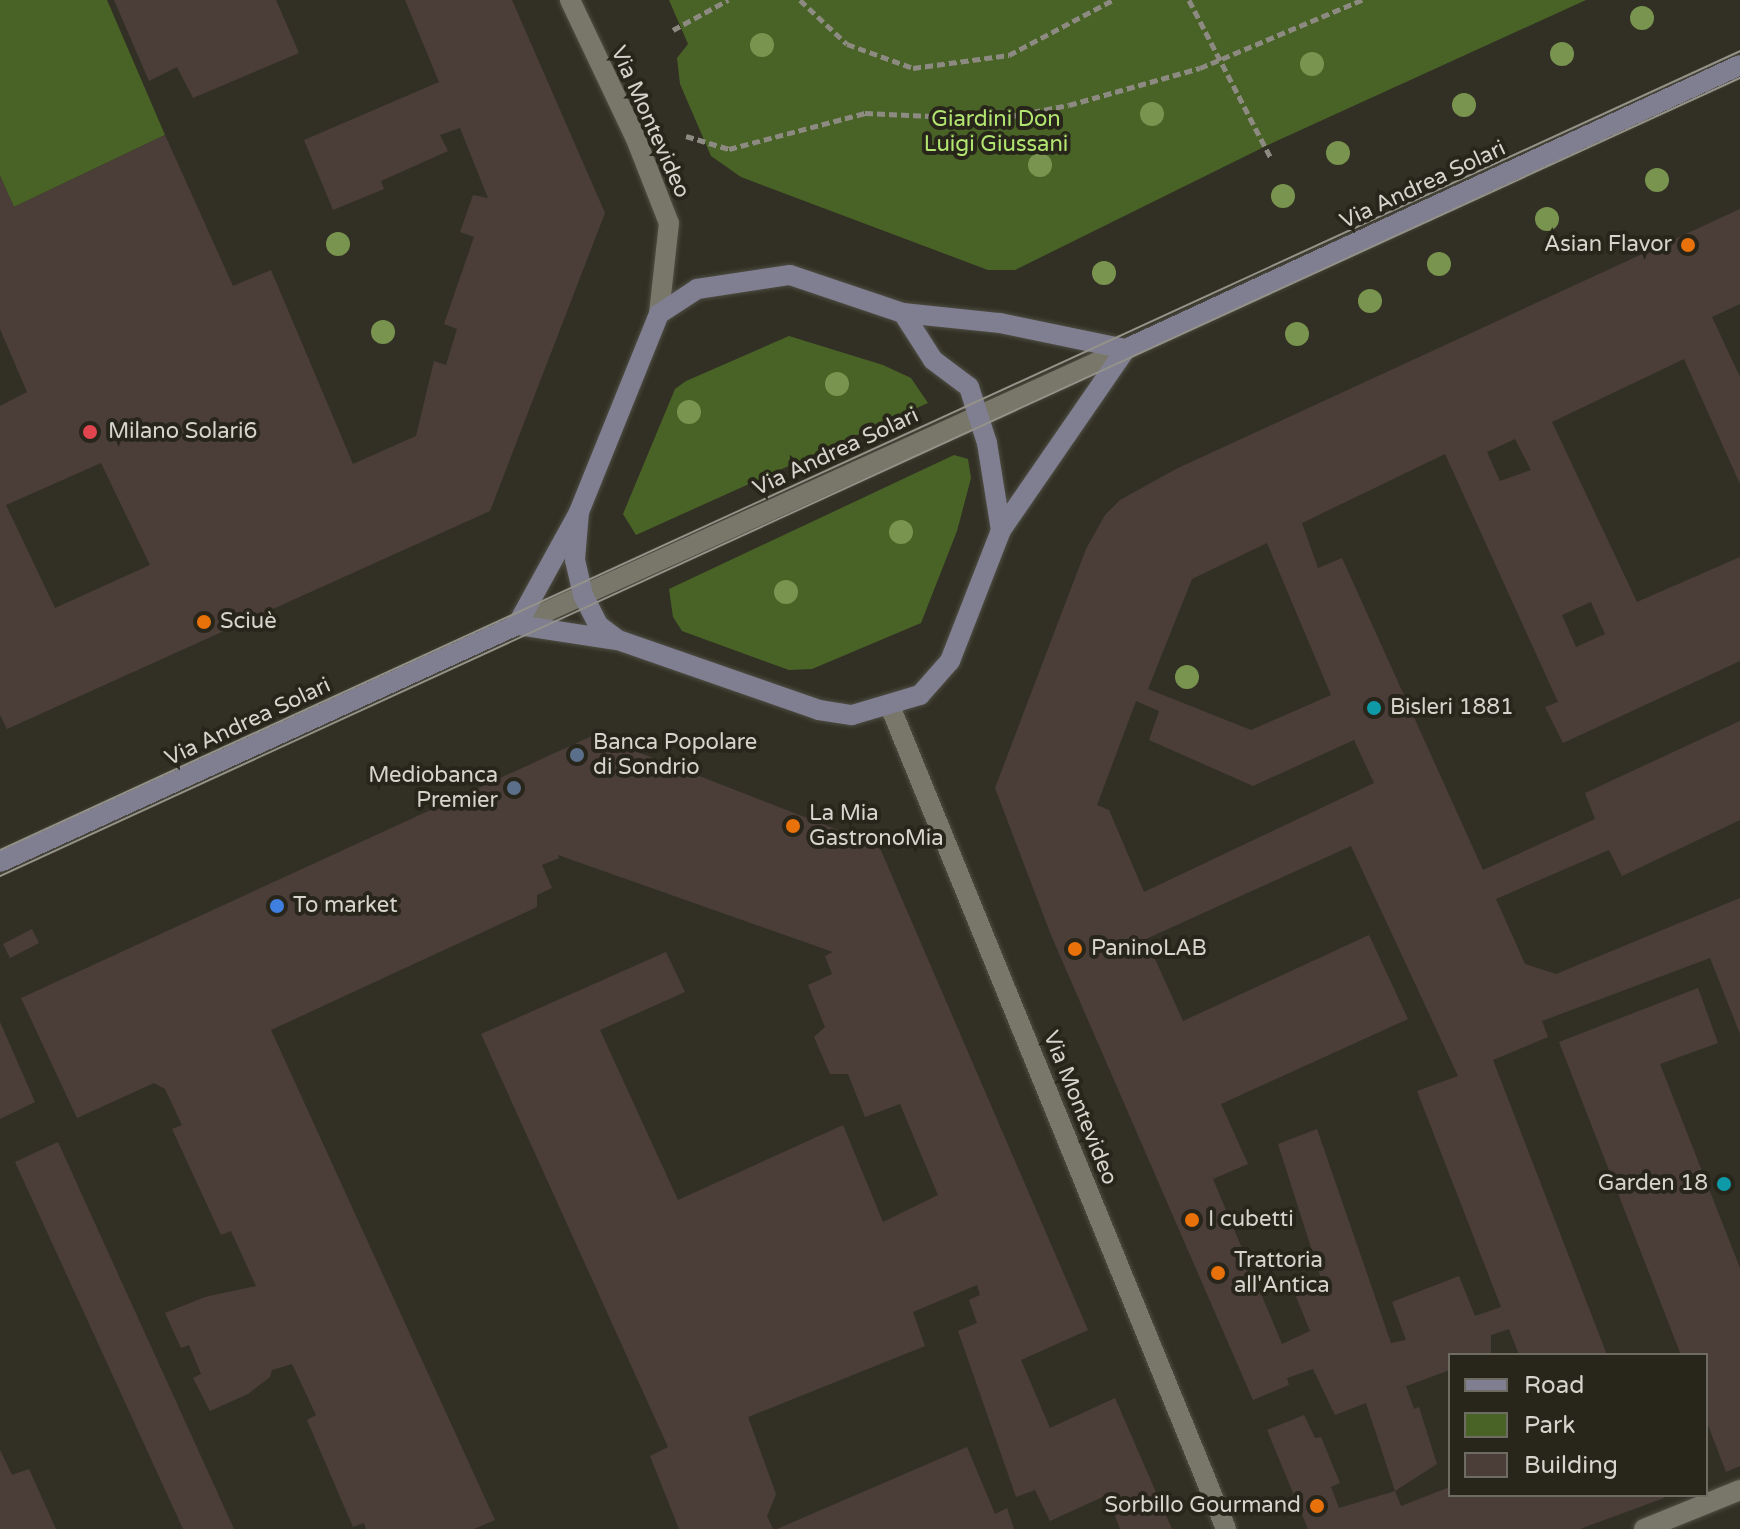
<!DOCTYPE html>
<html>
<head>
<meta charset="utf-8">
<style>
	body { margin:0 }
	#map { position:relative; width:1740px; height:1529px; overflow:hidden; background:#323024; font-family:"Varela Round",sans-serif }
	div>[style] { position:absolute }
	.green>* { inset:0; background:#496327 }
	.building>* { inset:0; background:#4b3e39 }
	.path>* { height:5px; margin-top:-2.5px; transform-origin:0; background:repeating-linear-gradient(90deg,#8c8a81 0 8px,transparent 0 12px) }
	.roads { filter:drop-shadow(0 0 2px #4f4d43) drop-shadow(0 0 2px #4f4d43) }
	.lane>* { height:20px; margin:-10px; padding:0 10px; transform-origin:10px; border-radius:10px; background:#797769 }
	.street>* { height:20px; margin:-10px; padding:0 10px; transform-origin:10px; border-radius:10px; background:#797769 }
	.secondary>* { height:20px; margin:-10px; padding:0 10px; transform-origin:10px; border-radius:10px; background:#7f7f91 }
	.tram>* { height:2px; margin:-1px; padding:0 1px; transform-origin:1px; border-radius:1px; background:#949289 }
	.trees>* { width:24px; height:24px; margin:-12px; border-radius:50%; background:#79944e }
	.dots>* { width:22px; height:22px; translate:-50% -50%; box-sizing:border-box; border:4px solid #28261b; border-radius:50% }
	span { translate:-50% -50%; white-space:nowrap; text-align:center; line-height:1.15; -webkit-text-stroke:8px #28261b; paint-order:stroke }
	.park-label { font-size:22px; color:#b3e571 }
	.street-label { font-size:22px; color:#d6d4cd }
	.poi-label { font-size:22px; color:#d6d4cd }
	.right { translate:-100% -50%; text-align:right }
	.left { translate:0 -50%; text-align:left }
	.legend { position:absolute; left:1448px; top:1353px; width:260px; height:144px; box-sizing:border-box; background:#28261b; border:2px solid #6e6c62; margin:0; padding:10px 14px; list-style:none; font-size:24px; color:#d6d4cd }
	.legend li { display:flex; align-items:center; gap:16px; height:40px }
	.legend b { width:40px; border:2px solid #6e6c62 }
</style>
</head>
<body>
<div id="map">
	<div class="green">
		<i style="clip-path:polygon(0 0,107px 0,165px 135px,14px 207px,0 176px)"></i>
		<i style="clip-path:polygon(669px 0,1586px 0,1268px 145px,1015px 270px,988px 270px,741px 177px,711px 156px,680px 84px,677px 58px,688px 44px)"></i>
		<i style="clip-path:polygon(789px 336px,883px 365px,911px 378px,928px 403px,636px 535px,623px 514px,675px 389px,686px 381px)"></i>
		<i style="clip-path:polygon(954px 455px,968px 459px,971px 478px,957px 531px,921px 623px,812px 669px,789px 670px,682px 631px,673px 617px,669px 589px)"></i>
	</div>
	<div class="building">
		<i style="clip-path:polygon(114px 0,276px 0,299px 53px,193px 98px,177px 67px,149px 81px)"></i>
		<i style="clip-path:polygon(evenodd,405px 0,512px 0,605px 213px,490px 511px,7px 729px,0 715px,0 406px,27px 392px,0 329px,0 176px,14px 207px,165px 135px,233px 286px,271px 270px,353px 464px,416px 436px,434px 361px,446px 365px,457px 329px,444px 324px,474px 237px,460px 232px,473px 195px,488px 198px,460px 128px,440px 135px,448px 151px,381px 181px,384px 189px,333px 210px,304px 140px,439px 82px,405px 0,101px 463px,150px 565px,55px 608px,6px 505px,101px 463px)"></i>
		<i style="clip-path:polygon(evenodd,1740px 209px,1740px 304px,1712px 317px,1740px 377px,1740px 484px,1684px 359px,1552px 422px,1637px 602px,1740px 557px,1740px 661px,1563px 743px,1545px 707px,1558px 702px,1445px 454px,1302px 523px,1318px 568px,1342px 558px,1483px 870px,1595px 819px,1585px 793px,1740px 721px,1740px 820px,1622px 876px,1609px 850px,1496px 899px,1525px 964px,1556px 974px,1740px 898px,1740px 1034px,1710px 958px,1542px 1021px,1548px 1037px,1493px 1060px,1607px 1355px,1519px 1355px,1509px 1329px,1491px 1335px,1491px 1355px,1450px 1355px,1450px 1370px,1406px 1386px,1414px 1409px,1419px 1407px,1437px 1464px,1395px 1491px,1366px 1403px,1335px 1415px,1313px 1369px,1287px 1378px,1289px 1385px,1253px 1400px,1051px 935px,995px 788px,1086px 549px,1105px 515px,1120px 500px,1176px 469px,1740px 209px,1515px 439px,1531px 470px,1500px 481px,1487px 452px,1515px 439px,1740px 209px,1267px 543px,1331px 695px,1251px 730px,1148px 689px,1192px 579px,1267px 543px,1740px 209px,1591px 602px,1605px 634px,1576px 647px,1562px 615px,1591px 602px,1740px 209px,1136px 701px,1159px 711px,1149px 740px,1253px 786px,1354px 740px,1374px 783px,1144px 892px,1109px 810px,1097px 805px,1136px 701px,1740px 209px,1351px 846px,1458px 1076px,1417px 1091px,1501px 1307px,1475px 1316px,1459px 1276px,1392px 1302px,1406px 1340px,1391px 1343px,1317px 1129px,1278px 1144px,1322px 1282px,1295px 1294px,1310px 1331px,1282px 1344px,1213px 1179px,1248px 1164px,1221px 1104px,1408px 1019px,1369px 935px,1183px 1021px,1146px 939px,1351px 846px)"></i>
		<i style="clip-path:polygon(594px 735px,879px 846px,1088px 1330px,1021px 1360px,1050px 1428px,1115px 1398px,1172px 1529px,1120px 1529px,1107px 1495px,1050px 1521px,1035px 1490px,1016px 1497px,958px 1331px,977px 1323px,969px 1300px,980px 1295px,977px 1285px,913px 1312px,925px 1346px,748px 1417px,776px 1494px,767px 1516px,773px 1529px,679px 1529px,650px 1456px,668px 1447px,481px 1034px,666px 952px,685px 992px,600px 1030px,678px 1200px,843px 1125px,883px 1222px,938px 1195px,900px 1104px,865px 1117px,848px 1074px,830px 1074px,814px 1037px,825px 1027px,808px 985px,832px 974px,825px 956px,833px 952px,558px 855px,559px 858px,542px 865px,552px 888px,537px 895px,537px 907px,271px 1030px,495px 1520px,474px 1529px,366px 1529px,364px 1523px,353px 1527px,307px 1420px,316px 1415px,292px 1364px,272px 1370px,270px 1377px,248px 1394px,210px 1411px,193px 1378px,201px 1374px,189px 1345px,181px 1348px,165px 1313px,205px 1297px,256px 1286px,231px 1231px,221px 1235px,172px 1129px,182px 1125px,165px 1089px,154px 1083px,77px 1118px,21px 998px)"></i>
		<i style="clip-path:polygon(32px 929px,39px 943px,10px 958px,3px 944px)"></i>
		<i style="clip-path:polygon(1698px 988px,1718px 1043px,1660px 1064px,1740px 1268px,1740px 1466px,1726px 1472px,1706px 1420px,1706px 1355px,1681px 1355px,1559px 1042px)"></i>
		<i style="clip-path:polygon(0 1022px,35px 1102px,0 1119px)"></i>
		<i style="clip-path:polygon(58px 1142px,234px 1529px,183px 1529px,15px 1162px)"></i>
		<i style="clip-path:polygon(1304px 1415px,1315px 1438px,1321px 1437px,1340px 1483px,1331px 1487px,1339px 1508px,1395px 1491px,1401px 1506px,1450px 1487px,1450px 1495px,1662px 1495px,1664px 1498px,1580px 1529px,1308px 1529px,1267px 1430px)"></i>
		<i style="clip-path:polygon(967px 1447px,995px 1514px,1007px 1508px,1014px 1529px,777px 1529px)"></i>
		<i style="clip-path:polygon(0 1450px,12px 1475px,29px 1469px,56px 1529px,0 1529px)"></i>
	</div>
	<div class="path">
		<i style="left:800px;top:0;width:64px;rotate:43.1deg"></i>
		<i style="left:847px;top:44px;width:70px;rotate:20deg"></i>
		<i style="left:913px;top:68px;width:97px;rotate:-7.7deg"></i>
		<i style="left:1009px;top:55px;width:118px;rotate:-27.9deg"></i>
		<i style="left:1189px;top:0;width:178px;rotate:62.6deg"></i>
		<i style="left:673px;top:30px;width:63px;rotate:-28.6deg"></i>
		<i style="left:686px;top:136px;width:45px;rotate:16.8deg"></i>
		<i style="left:729px;top:149px;width:141px;rotate:-14.8deg"></i>
		<i style="left:865px;top:113px;width:132px;rotate:2.6deg"></i>
		<i style="left:997px;top:119px;width:73px;rotate:-11deg"></i>
		<i style="left:1069px;top:105px;width:136px;rotate:-15.8deg"></i>
		<i style="left:1200px;top:68px;width:176px;rotate:-22.8deg"></i>
	</div>
	<div class="roads">
		<div class="lane">
			<i style="left:517px;top:625px;width:669px;rotate:-24.38deg"></i>
		</div>
		<div class="street">
			<i style="left:570px;top:0;width:154px;rotate:64.6deg"></i>
			<i style="left:636px;top:139px;width:90px;rotate:68.6deg"></i>
			<i style="left:669px;top:223px;width:92px;rotate:96.3deg"></i>
			<i style="left:890px;top:706px;width:889px;rotate:67.79deg"></i>
			<i style="left:1644px;top:1529px;width:104px;rotate:-22.1deg"></i>
		</div>
		<div class="secondary">
			<i style="left:903px;top:313px;width:56px;rotate:57.4deg"></i>
			<i style="left:933px;top:360px;width:45px;rotate:36.9deg"></i>
			<i style="left:969px;top:387px;width:59px;rotate:72.2deg"></i>
			<i style="left:987px;top:443px;width:88px;rotate:80.9deg"></i>
			<i style="left:579px;top:512px;width:48px;rotate:94.8deg"></i>
			<i style="left:575px;top:560px;width:36px;rotate:77deg"></i>
			<i style="left:583px;top:595px;width:34px;rotate:63deg"></i>
			<i style="left:598px;top:625px;width:25px;rotate:37deg"></i>
			<i style="left:618px;top:640px;width:213px;rotate:19.2deg"></i>
			<i style="left:819px;top:710px;width:33px;rotate:9deg"></i>
			<i style="left:852px;top:715px;width:71px;rotate:-16.4deg"></i>
			<i style="left:920px;top:695px;width:45px;rotate:-48.6deg"></i>
			<i style="left:950px;top:661px;width:141px;rotate:-68.7deg"></i>
			<i style="left:1001px;top:530px;width:220px;rotate:-55.4deg"></i>
			<i style="left:1126px;top:349px;width:676px;rotate:-24.82deg"></i>
			<i style="left:517px;top:625px;width:129px;rotate:-61.2deg"></i>
			<i style="left:579px;top:512px;width:214px;rotate:-68deg"></i>
			<i style="left:659px;top:314px;width:45px;rotate:-33.3deg"></i>
			<i style="left:697px;top:289px;width:94px;rotate:-8.6deg"></i>
			<i style="left:790px;top:275px;width:119px;rotate:18.6deg"></i>
			<i style="left:903px;top:313px;width:98px;rotate:5.9deg"></i>
			<i style="left:1000px;top:323px;width:129px;rotate:11.7deg"></i>
			<i style="left:0;top:862px;width:569px;rotate:-24.63deg"></i>
			<i style="left:517px;top:625px;width:99px;rotate:8.7deg"></i>
		</div>
	</div>
	<div class="tram">
		<i style="left:0;top:850px;width:1915px;rotate:-24.66deg"></i>
		<i style="left:0;top:876px;width:1914px;rotate:-24.64deg"></i>
	</div>
	<div class="trees">
		<i style="left:1642px;top:18px"></i>
		<i style="left:762px;top:45px"></i>
		<i style="left:1562px;top:54px"></i>
		<i style="left:1312px;top:64px"></i>
		<i style="left:1464px;top:105px"></i>
		<i style="left:1152px;top:114px"></i>
		<i style="left:1338px;top:153px"></i>
		<i style="left:1040px;top:165px"></i>
		<i style="left:1657px;top:180px"></i>
		<i style="left:1283px;top:196px"></i>
		<i style="left:1547px;top:219px"></i>
		<i style="left:338px;top:244px"></i>
		<i style="left:1439px;top:264px"></i>
		<i style="left:1104px;top:273px"></i>
		<i style="left:1370px;top:301px"></i>
		<i style="left:383px;top:332px"></i>
		<i style="left:1297px;top:334px"></i>
		<i style="left:837px;top:384px"></i>
		<i style="left:689px;top:412px"></i>
		<i style="left:901px;top:532px"></i>
		<i style="left:786px;top:592px"></i>
		<i style="left:1187px;top:677px"></i>
	</div>
	<div class="dots">
		<i style="left:1688px;top:245px;background:#e8710a"></i>
		<i style="left:90px;top:432px;background:#e0444e"></i>
		<i style="left:204px;top:622px;background:#e8710a"></i>
		<i style="left:1374px;top:708px;background:#0f9aa8"></i>
		<i style="left:577px;top:755px;background:#5c6f8a"></i>
		<i style="left:514px;top:788px;background:#5c6f8a"></i>
		<i style="left:793px;top:826px;background:#e8710a"></i>
		<i style="left:277px;top:906px;background:#3f7fe0"></i>
		<i style="left:1075px;top:949px;background:#e8710a"></i>
		<i style="left:1724px;top:1184px;background:#0f9aa8"></i>
		<i style="left:1192px;top:1220px;background:#e8710a"></i>
		<i style="left:1218px;top:1273px;background:#e8710a"></i>
		<i style="left:1317px;top:1506px;background:#e8710a"></i>
	</div>
	<div class="park-label">
		<span style="left:996px;top:132px">Giardini Don<br>Luigi Giussani</span>
	</div>
	<div class="street-label">
		<span style="left:650px;top:122px;rotate:66deg">Via Montevideo</span>
		<span style="left:1423px;top:185px;rotate:-25deg">Via Andrea Solari</span>
		<span style="left:836px;top:452px;rotate:-25deg">Via Andrea Solari</span>
		<span style="left:248px;top:722px;rotate:-25deg">Via Andrea Solari</span>
		<span style="left:1080px;top:1108px;rotate:68deg">Via Montevideo</span>
	</div>
	<div class="poi-label">
		<span class="right" style="left:1672px;top:245px">Asian Flavor</span>
		<span class="left" style="left:108px;top:432px">Milano Solari6</span>
		<span class="left" style="left:220px;top:622px">Sciuè</span>
		<span class="left" style="left:1390px;top:708px">Bisleri 1881</span>
		<span class="left" style="left:593px;top:755px">Banca Popolare<br>di Sondrio</span>
		<span class="right" style="left:498px;top:788px">Mediobanca<br>Premier</span>
		<span class="left" style="left:809px;top:826px">La Mia<br>GastronoMia</span>
		<span class="left" style="left:293px;top:906px">To market</span>
		<span class="left" style="left:1091px;top:949px">PaninoLAB</span>
		<span class="right" style="left:1708px;top:1184px">Garden 18</span>
		<span class="left" style="left:1208px;top:1220px">I cubetti</span>
		<span class="left" style="left:1234px;top:1273px">Trattoria<br>all'Antica</span>
		<span class="right" style="left:1301px;top:1506px">Sorbillo Gourmand</span>
	</div>
	<ul class="legend">
	<li><b style="height:10px;background:#7f7f91"></b>Road</li>
	<li><b style="height:22px;background:#496327"></b>Park</li>
	<li><b style="height:22px;background:#4b3e39"></b>Building</li>
	</ul>
</div>
</body>
</html>
